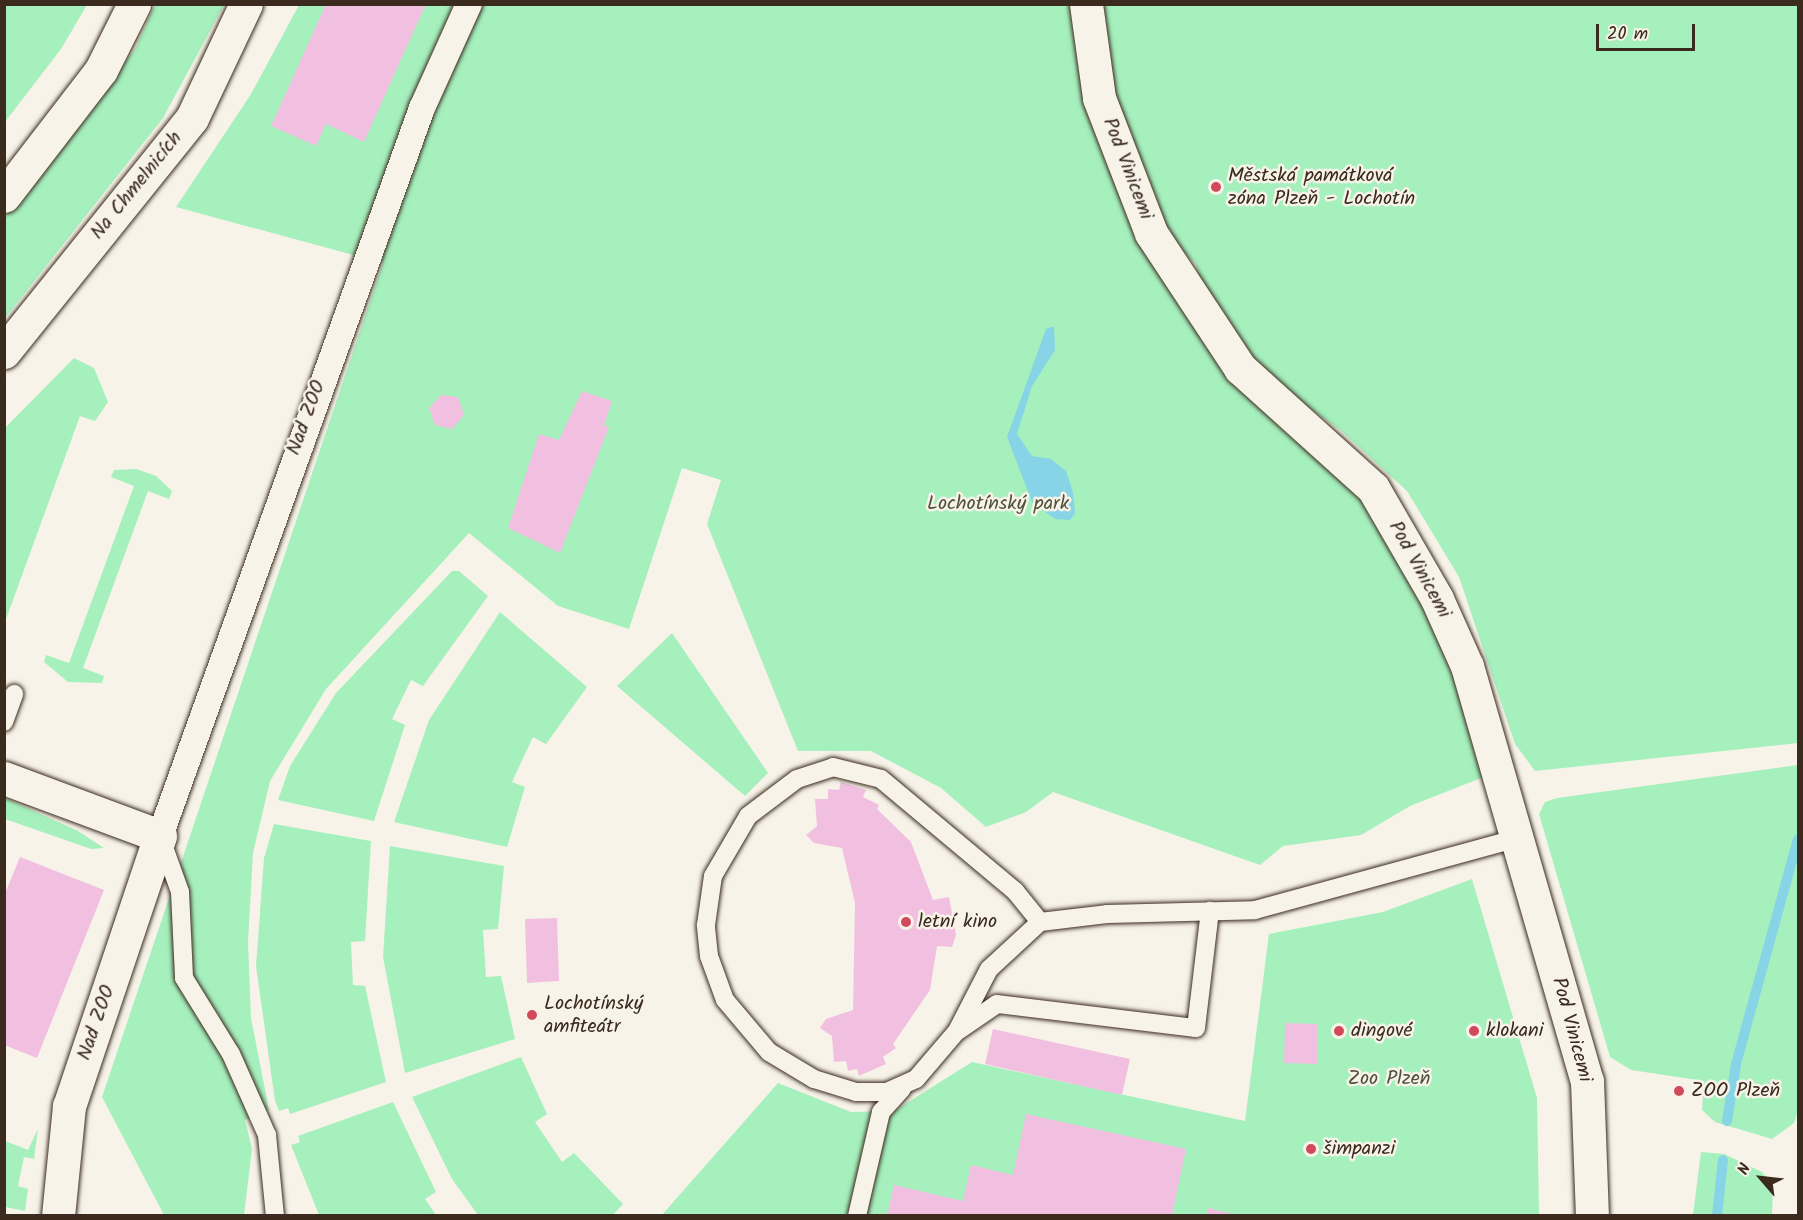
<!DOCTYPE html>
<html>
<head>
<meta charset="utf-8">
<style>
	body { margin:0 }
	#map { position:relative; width:1803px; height:1220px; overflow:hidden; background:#f7f3e8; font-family:Kalam,sans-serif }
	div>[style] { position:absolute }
	.green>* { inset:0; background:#a6f0be }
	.water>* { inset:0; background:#87d4e6 }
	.stream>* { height:10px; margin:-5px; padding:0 5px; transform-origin:5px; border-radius:5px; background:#87d4e6 }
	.building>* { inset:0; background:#f1c0e1 }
	.roads { filter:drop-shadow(0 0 2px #3b2a1e) drop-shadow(0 0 2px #3b2a1e) }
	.service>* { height:18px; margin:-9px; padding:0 9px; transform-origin:9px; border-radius:9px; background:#f7f3e8 }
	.pedestrian>* { height:26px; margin:-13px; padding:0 13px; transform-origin:13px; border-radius:13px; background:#f7f3e8 }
	.minor>* { height:33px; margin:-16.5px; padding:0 16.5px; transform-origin:16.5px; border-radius:16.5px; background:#f7f3e8 }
	.tertiary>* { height:33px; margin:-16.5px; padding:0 16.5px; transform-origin:16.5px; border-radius:16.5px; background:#f7f3e8 }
	.dots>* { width:16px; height:16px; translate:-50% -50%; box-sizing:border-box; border:3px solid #f7f3e8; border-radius:50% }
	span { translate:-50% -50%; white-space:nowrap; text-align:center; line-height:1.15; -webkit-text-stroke:5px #f7f3e8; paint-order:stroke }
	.street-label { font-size:20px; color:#3b2a1e }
	.poi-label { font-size:20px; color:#3b2a1e }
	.left { translate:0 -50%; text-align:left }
	.park-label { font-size:20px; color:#50523e }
	.frame { position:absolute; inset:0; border:6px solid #3b2a1e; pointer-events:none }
	.north { position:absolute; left:1731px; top:1148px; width:60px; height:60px; -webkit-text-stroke:4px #f7f3e8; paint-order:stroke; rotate:298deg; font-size:16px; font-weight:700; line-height:24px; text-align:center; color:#3b2a1e }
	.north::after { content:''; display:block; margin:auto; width:21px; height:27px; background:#3b2a1e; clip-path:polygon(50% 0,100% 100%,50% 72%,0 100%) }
	.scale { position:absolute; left:1596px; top:24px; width:99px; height:27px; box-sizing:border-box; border:3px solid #3b2a1e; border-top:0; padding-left:8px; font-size:18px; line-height:21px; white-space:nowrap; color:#3b2a1e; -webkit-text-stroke:4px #f7f3e8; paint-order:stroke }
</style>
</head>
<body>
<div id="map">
	<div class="green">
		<i style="clip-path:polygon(5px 4px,87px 5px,61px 49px,5px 122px)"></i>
		<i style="clip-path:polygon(155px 5px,224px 5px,163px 118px,5px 318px,4px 218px,135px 49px)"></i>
		<i style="clip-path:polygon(299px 5px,1798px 5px,1798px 743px,1535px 771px,1515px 744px,1459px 577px,1407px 491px,1340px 430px,1263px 375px,1203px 287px,1195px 263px,1170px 240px,1240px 369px,1373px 488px,1499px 771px,1410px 806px,1361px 835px,1283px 846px,1260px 865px,1053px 792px,1026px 812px,986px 827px,941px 788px,871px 751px,798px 751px,707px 524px,721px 480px,682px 468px,629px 629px,558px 606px,469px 533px,326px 689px,270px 781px,253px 853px,248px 942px,251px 1018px,269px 1110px,245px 1120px,252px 1149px,244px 1215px,164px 1215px,102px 1097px,383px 263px,176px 207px,251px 94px)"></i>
		<i style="clip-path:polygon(74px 358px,94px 368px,108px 402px,95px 421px,80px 416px,5px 622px,5px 428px)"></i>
		<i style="clip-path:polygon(136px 469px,156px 476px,172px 491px,169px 499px,148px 491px,83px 668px,104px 676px,102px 683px,68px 682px,44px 662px,46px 655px,69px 663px,134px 486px,111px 477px,114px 470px)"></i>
		<i style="clip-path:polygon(452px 571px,459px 571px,488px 596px,423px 686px,411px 680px,392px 719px,405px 725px,374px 821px,278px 800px,290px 766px,336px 693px)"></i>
		<i style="clip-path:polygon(500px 612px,587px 687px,546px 744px,533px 737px,512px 782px,525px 787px,507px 847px,394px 822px,429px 720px)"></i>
		<i style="clip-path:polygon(672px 633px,768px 773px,745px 796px,617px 686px)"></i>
		<i style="clip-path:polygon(1798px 765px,1798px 1111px,1794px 1123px,1772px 1139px,1715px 1122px,1702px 1110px,1704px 1081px,1631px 1070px,1610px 1057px,1539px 814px,1545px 802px,1557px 798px)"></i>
		<i style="clip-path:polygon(5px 798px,78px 831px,104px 848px,91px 849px,5px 819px)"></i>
		<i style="clip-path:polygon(274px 824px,371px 841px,365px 941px,351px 942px,353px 985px,365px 986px,386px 1082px,290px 1114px,288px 1108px,279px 1111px,275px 1101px,256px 966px,264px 858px)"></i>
		<i style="clip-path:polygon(390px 846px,504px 866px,498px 929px,483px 930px,486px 977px,501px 976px,515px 1039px,405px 1073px,383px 957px)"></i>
		<i style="clip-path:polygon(1472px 879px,1537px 1098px,1539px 1215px,661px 1216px,778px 1083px,851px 1112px,894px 1111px,972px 1062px,1245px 1121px,1269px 934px,1383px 912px)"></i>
		<i style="clip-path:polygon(521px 1057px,547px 1114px,535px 1122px,562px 1162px,574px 1153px,623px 1204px,613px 1215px,478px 1215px,452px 1179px,412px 1097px)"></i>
		<i style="clip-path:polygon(393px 1102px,436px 1192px,425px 1199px,436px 1215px,319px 1215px,291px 1145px,300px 1142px,298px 1136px)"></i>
		<i style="clip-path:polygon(38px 1129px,34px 1159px,24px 1157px,18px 1186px,28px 1189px,25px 1211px,5px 1207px,5px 1141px,28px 1150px)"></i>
		<i style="clip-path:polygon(1701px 1152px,1724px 1154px,1762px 1172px,1773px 1185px,1772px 1215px,1693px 1215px)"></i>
	</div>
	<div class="water">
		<i style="clip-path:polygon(1054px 326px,1055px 350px,1032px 386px,1017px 434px,1032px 456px,1051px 459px,1066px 471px,1073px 492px,1075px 513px,1070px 520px,1055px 519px,1032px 502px,1007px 437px,1046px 329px)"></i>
	</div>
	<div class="stream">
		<i style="left:1727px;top:1121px;width:58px;rotate:-81deg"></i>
		<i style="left:1736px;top:1064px;width:233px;rotate:-74.6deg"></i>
		<i style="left:1717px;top:1216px;width:56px;rotate:-83.9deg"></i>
	</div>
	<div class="building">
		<i style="clip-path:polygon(326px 4px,426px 4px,364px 142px,326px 124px,316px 146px,271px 126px)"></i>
		<i style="clip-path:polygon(582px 391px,612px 401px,604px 425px,609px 427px,560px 553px,508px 528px,539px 434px,559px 440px)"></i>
		<i style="clip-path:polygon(441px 395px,458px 397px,464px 415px,452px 429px,435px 425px,429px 408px)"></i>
		<i style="clip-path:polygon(841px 782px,866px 790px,863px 797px,879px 805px,877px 809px,911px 842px,933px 900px,949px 897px,956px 935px,952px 947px,937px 946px,930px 990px,893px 1044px,896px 1048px,883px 1057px,886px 1064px,859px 1076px,857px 1069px,848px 1071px,846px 1061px,834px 1062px,832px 1036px,820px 1028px,826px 1019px,853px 1010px,855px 903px,842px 848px,814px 843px,806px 835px,817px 826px,815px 799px,828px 799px,828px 789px,839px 790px)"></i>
		<i style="clip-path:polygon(20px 857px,104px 890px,37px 1058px,4px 1045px,4px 896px)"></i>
		<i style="clip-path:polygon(557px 918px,559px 981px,527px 983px,525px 919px)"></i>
		<i style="clip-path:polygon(1285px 1023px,1318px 1024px,1317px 1064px,1284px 1063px)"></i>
		<i style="clip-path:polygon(993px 1029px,1130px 1059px,1122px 1095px,985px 1064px)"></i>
		<i style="clip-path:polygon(1026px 1114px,1186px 1149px,1172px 1216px,887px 1216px,894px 1185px,963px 1201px,971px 1165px,1013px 1175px)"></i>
		<i style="clip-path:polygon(1208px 1208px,1236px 1215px,1236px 1216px,1206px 1216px)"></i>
	</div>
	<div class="roads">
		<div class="service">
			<i style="left:4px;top:722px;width:30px;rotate:-70deg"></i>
			<i style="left:160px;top:836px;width:59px;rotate:70.3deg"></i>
			<i style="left:180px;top:892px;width:86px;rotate:87.3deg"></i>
			<i style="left:184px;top:978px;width:89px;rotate:58.3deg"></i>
			<i style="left:231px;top:1054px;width:89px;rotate:66deg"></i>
			<i style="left:267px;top:1135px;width:81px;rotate:84.4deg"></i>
			<i style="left:1040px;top:922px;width:69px;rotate:137.3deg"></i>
			<i style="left:989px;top:969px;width:70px;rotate:117.3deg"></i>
			<i style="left:957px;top:1031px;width:63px;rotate:130.5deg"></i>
			<i style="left:916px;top:1079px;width:32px;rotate:156deg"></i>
			<i style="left:887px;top:1092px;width:31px;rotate:180deg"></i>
			<i style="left:856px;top:1092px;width:44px;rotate:-162.8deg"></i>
			<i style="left:814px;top:1079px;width:52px;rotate:-149deg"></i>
			<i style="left:769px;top:1052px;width:68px;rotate:-130.2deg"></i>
			<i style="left:725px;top:1000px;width:47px;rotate:-110deg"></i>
			<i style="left:709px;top:956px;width:31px;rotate:-96deg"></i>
			<i style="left:706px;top:925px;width:49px;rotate:-81.9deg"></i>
			<i style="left:713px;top:876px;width:69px;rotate:-59.7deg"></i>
			<i style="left:748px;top:816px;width:61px;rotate:-37.1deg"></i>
			<i style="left:797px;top:779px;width:38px;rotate:-18deg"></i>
			<i style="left:833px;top:767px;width:49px;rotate:14deg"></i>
			<i style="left:881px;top:779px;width:175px;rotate:39.9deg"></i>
			<i style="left:1015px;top:891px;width:40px;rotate:51deg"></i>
			<i style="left:1040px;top:922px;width:67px;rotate:-6.8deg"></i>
			<i style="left:1107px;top:914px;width:148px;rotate:-1.5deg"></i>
			<i style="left:1255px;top:910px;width:274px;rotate:-15.3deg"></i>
			<i style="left:959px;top:1030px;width:46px;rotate:-34.4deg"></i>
			<i style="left:997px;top:1004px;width:200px;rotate:6.9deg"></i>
			<i style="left:1196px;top:1028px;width:118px;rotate:-83.2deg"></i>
			<i style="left:857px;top:1216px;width:107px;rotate:-77deg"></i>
			<i style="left:881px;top:1112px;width:31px;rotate:-48deg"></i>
		</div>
		<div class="pedestrian">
			<i style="left:160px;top:836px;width:774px;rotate:-70.21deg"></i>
			<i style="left:422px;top:108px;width:114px;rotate:-65.7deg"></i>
		</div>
		<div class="minor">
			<i style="left:1086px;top:4px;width:95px;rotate:82.1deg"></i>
			<i style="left:1099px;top:98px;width:145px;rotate:68.9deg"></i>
			<i style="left:1151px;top:233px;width:162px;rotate:56.6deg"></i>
			<i style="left:1240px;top:368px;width:179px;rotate:42.1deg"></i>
			<i style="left:1373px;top:488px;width:128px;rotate:60deg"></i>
			<i style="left:1437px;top:599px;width:73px;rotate:65.9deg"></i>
			<i style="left:1467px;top:666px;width:432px;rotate:73.9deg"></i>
			<i style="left:1587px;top:1081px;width:135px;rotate:87.9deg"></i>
			<i style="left:4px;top:778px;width:166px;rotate:20.4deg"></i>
			<i style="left:160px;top:836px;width:285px;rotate:108.6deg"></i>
			<i style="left:69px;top:1106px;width:111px;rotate:95.7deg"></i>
		</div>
		<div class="tertiary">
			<i style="left:4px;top:196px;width:159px;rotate:-52.4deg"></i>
			<i style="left:101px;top:70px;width:74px;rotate:-63.4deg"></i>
			<i style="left:4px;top:352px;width:300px;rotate:-51.2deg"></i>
			<i style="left:192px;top:118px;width:126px;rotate:-64.7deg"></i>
		</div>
	</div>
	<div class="dots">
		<i style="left:1216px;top:187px;background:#d1495b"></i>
		<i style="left:906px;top:922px;background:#d1495b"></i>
		<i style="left:532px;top:1015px;background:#d1495b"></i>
		<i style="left:1339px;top:1031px;background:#d1495b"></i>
		<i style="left:1474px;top:1031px;background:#d1495b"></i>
		<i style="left:1679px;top:1091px;background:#d1495b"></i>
		<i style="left:1311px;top:1149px;background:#d1495b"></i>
	</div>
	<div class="street-label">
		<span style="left:1127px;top:169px;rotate:69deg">Pod Vinicemi</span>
		<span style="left:137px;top:186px;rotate:-51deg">Na Chmelnicích</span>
		<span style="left:307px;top:418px;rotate:-70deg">Nad ZOO</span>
		<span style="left:1419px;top:570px;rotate:61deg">Pod Vinicemi</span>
		<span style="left:97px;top:1023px;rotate:-71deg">Nad ZOO</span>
		<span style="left:1571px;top:1030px;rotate:75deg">Pod Vinicemi</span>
	</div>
	<div class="poi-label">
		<span class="left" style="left:1228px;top:188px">Městská památková<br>zóna Plzeň - Lochotín</span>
		<span class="left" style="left:918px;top:922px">letní kino</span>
		<span class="left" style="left:544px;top:1016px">Lochotínský<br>amfiteátr</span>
		<span class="left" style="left:1351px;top:1031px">dingové</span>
		<span class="left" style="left:1486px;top:1031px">klokani</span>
		<span class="left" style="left:1691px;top:1091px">ZOO Plzeň</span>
		<span class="left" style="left:1323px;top:1149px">šimpanzi</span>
	</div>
	<div class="park-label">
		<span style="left:998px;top:504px">Lochotínský park</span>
		<span style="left:1389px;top:1079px">Zoo Plzeň</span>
	</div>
	<div class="frame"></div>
	<div class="north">N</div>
	<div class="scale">20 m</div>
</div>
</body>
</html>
